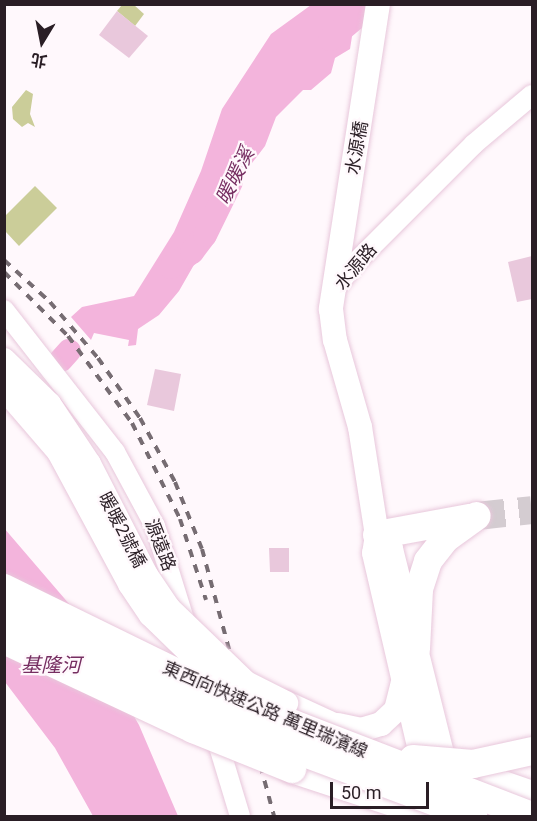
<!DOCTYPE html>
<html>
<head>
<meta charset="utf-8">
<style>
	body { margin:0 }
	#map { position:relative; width:537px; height:821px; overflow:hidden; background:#fff8fc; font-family:Roboto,"Noto Sans TC",sans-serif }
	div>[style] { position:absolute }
	.green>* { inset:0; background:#cbcd99 }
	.water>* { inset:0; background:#f3b4dc }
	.river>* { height:24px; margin:-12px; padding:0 12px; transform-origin:12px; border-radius:12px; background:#f3b4dc }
	.building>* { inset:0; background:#e9c8dc }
	.highway-tunnel>* { height:28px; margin-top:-14px; transform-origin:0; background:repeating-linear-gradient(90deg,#d4ccd1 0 28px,transparent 0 42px) }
	.roads { filter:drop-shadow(0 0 2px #e8c7db) drop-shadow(0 0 2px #e8c7db) }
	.minor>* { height:20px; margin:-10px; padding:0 10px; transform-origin:10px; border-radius:10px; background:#fff }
	.major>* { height:24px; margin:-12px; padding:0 12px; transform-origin:12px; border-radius:12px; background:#fff }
	.highway>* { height:28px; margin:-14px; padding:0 14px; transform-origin:14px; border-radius:14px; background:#fff }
	.rail>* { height:4px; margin-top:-2px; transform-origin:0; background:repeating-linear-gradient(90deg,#766c72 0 8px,transparent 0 16px) }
	.bridges { filter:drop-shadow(0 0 2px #e8c7db) drop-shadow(0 0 2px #e8c7db) }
	.major-bridge>* { height:24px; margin:-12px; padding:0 12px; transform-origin:12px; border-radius:12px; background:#fff }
	.highway-bridge>* { height:28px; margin:-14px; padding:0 14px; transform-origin:14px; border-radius:14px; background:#fff }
	span { translate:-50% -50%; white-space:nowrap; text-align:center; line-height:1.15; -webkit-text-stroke:4.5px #fff8fc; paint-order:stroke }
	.street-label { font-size:18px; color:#2a1e25 }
	.water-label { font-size:20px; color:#762e61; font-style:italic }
	.frame { position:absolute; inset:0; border:6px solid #2a1e25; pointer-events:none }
	.north { position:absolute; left:12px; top:12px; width:60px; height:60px; -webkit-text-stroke:4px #fff8fc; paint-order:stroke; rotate:190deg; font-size:16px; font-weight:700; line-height:24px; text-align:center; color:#2a1e25 }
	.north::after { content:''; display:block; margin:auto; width:21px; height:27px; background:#2a1e25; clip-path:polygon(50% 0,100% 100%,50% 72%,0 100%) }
	.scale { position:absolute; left:330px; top:782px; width:99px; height:27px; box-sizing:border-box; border:3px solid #2a1e25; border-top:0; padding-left:8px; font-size:18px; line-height:21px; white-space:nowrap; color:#2a1e25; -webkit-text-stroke:4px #fff8fc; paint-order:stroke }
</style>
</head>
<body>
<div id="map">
	<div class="green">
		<i style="clip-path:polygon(122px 5px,134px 5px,144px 14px,135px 26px,117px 11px)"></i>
		<i style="clip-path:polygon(26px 90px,33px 94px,30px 114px,35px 127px,28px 123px,22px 127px,13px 119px,12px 107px)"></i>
		<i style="clip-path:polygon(35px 186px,57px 208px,19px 246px,5px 231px,5px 216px)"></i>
	</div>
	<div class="water">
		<i style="clip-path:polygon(311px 5px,357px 5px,350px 49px,335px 58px,331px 73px,311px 90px,303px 90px,276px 117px,265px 146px,252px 163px,247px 160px,195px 247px,195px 263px,179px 291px,159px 315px,138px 329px,136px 345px,128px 346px,129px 340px,94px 333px,91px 340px,71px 317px,82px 307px,134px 296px,174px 232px,201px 171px,222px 109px,271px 34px)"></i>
		<i style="clip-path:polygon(4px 528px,70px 605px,139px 725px,178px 816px,93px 816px,55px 748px,5px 682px)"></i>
	</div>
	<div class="river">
		<i style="left:330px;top:39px;width:55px;rotate:-39.8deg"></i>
		<i style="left:171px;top:267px;width:26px;rotate:-36deg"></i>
		<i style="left:192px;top:252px;width:21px;rotate:-53deg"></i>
		<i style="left:205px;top:235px;width:59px;rotate:-63.9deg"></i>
		<i style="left:61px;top:360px;width:12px;rotate:-48deg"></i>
	</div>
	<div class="building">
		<i style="clip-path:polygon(117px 11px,148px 36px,129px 58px,99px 35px)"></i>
		<i style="clip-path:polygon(532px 256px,532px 299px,517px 302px,508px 262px)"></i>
		<i style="clip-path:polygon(155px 369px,181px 374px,174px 411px,147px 405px)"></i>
		<i style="clip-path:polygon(269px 548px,289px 548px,289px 572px,270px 572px)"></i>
	</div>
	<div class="highway-tunnel">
		<i style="left:477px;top:516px;width:55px;rotate:-6.2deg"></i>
	</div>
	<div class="roads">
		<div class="minor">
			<i style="left:333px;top:291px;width:33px;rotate:-52deg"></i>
			<i style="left:353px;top:265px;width:171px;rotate:-45deg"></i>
			<i style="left:474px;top:144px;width:76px;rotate:-40.2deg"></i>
			<i style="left:4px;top:310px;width:180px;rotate:52deg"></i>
			<i style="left:115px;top:452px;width:84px;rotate:61.6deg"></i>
			<i style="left:155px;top:526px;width:108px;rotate:72.7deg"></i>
			<i style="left:214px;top:730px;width:90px;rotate:73.2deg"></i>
		</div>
		<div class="major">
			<i style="left:378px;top:4px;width:309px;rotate:98.8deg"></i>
			<i style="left:331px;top:309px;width:31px;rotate:83deg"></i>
			<i style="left:335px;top:340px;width:91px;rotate:74deg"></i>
			<i style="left:360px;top:427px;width:109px;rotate:81.1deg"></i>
			<i style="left:377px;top:535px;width:18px;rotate:99deg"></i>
			<i style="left:374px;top:553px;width:229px;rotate:76.9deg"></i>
			<i style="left:377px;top:535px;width:20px;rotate:45deg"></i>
			<i style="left:391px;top:549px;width:236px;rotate:76deg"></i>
			<i style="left:286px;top:703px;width:77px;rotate:24.6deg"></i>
			<i style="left:338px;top:725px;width:24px;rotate:12deg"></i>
			<i style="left:361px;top:730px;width:21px;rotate:-17deg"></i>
			<i style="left:381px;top:724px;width:21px;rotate:-43deg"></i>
			<i style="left:396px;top:710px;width:29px;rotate:-76deg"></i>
		</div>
		<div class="highway">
			<i style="left:377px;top:535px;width:95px;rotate:-10.4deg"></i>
			<i style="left:416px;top:649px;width:60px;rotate:-87.1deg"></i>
			<i style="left:419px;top:589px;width:29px;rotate:-72deg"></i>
			<i style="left:428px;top:561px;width:28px;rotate:-52deg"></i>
			<i style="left:445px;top:539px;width:39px;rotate:-36deg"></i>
			<i style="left:292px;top:769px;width:151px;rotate:18.2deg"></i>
			<i style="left:447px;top:772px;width:33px;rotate:9deg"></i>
			<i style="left:480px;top:777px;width:55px;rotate:19.1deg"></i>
		</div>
	</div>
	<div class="rail">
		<i style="left:4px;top:260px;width:62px;rotate:42.4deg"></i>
		<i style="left:50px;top:302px;width:74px;rotate:49.4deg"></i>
		<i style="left:98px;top:358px;width:73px;rotate:55deg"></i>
		<i style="left:140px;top:418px;width:73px;rotate:61.3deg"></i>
		<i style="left:175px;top:482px;width:72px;rotate:68.1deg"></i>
		<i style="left:202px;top:549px;width:277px;rotate:74.9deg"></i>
		<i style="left:4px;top:272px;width:91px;rotate:45deg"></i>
		<i style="left:68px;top:336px;width:108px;rotate:53.7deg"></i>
		<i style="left:132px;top:423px;width:107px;rotate:63.4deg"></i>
		<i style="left:180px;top:519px;width:85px;rotate:72.2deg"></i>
	</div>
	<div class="bridges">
		<div class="major-bridge">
			<i style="left:4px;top:360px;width:63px;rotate:44.4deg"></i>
			<i style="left:49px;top:404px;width:72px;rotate:56.3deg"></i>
			<i style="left:89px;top:464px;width:125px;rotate:62.8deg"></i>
			<i style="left:146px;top:575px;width:41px;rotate:55.9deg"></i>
			<i style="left:169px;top:609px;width:107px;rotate:43.9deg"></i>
			<i style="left:246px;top:683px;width:45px;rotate:26.6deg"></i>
			<i style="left:4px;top:388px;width:84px;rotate:49.3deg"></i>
			<i style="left:59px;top:452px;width:150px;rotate:61.7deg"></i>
			<i style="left:130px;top:584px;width:37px;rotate:56deg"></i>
			<i style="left:151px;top:615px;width:89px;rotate:44.1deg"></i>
		</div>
		<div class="highway-bridge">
			<i style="left:4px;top:588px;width:262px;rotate:26.1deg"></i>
			<i style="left:239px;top:703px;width:314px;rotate:21.1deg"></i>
			<i style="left:4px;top:613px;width:157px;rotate:26.4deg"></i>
			<i style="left:145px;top:683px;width:168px;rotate:23.8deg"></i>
			<i style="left:299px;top:751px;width:186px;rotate:20.5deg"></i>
			<i style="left:4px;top:640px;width:209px;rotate:25.2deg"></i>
			<i style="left:193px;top:729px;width:107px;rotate:22deg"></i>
			<i style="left:413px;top:759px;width:60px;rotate:4.8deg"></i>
			<i style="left:473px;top:764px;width:60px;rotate:-12.4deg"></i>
		</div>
	</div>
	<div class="street-label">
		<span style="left:357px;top:148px;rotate:-80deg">水源橋</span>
		<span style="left:356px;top:267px;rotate:-50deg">水源路</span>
		<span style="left:122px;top:530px;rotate:63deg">暖暖2號橋</span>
		<span style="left:160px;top:545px;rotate:69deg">源遠路</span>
		<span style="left:265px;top:710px;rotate:23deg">東西向快速公路 萬里瑞濱線</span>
	</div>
	<div class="water-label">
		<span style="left:235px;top:176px;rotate:-63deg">暖暖溪</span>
		<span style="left:51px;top:665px">基隆河</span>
	</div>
	<div class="frame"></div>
	<div class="north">北</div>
	<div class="scale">50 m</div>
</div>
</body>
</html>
